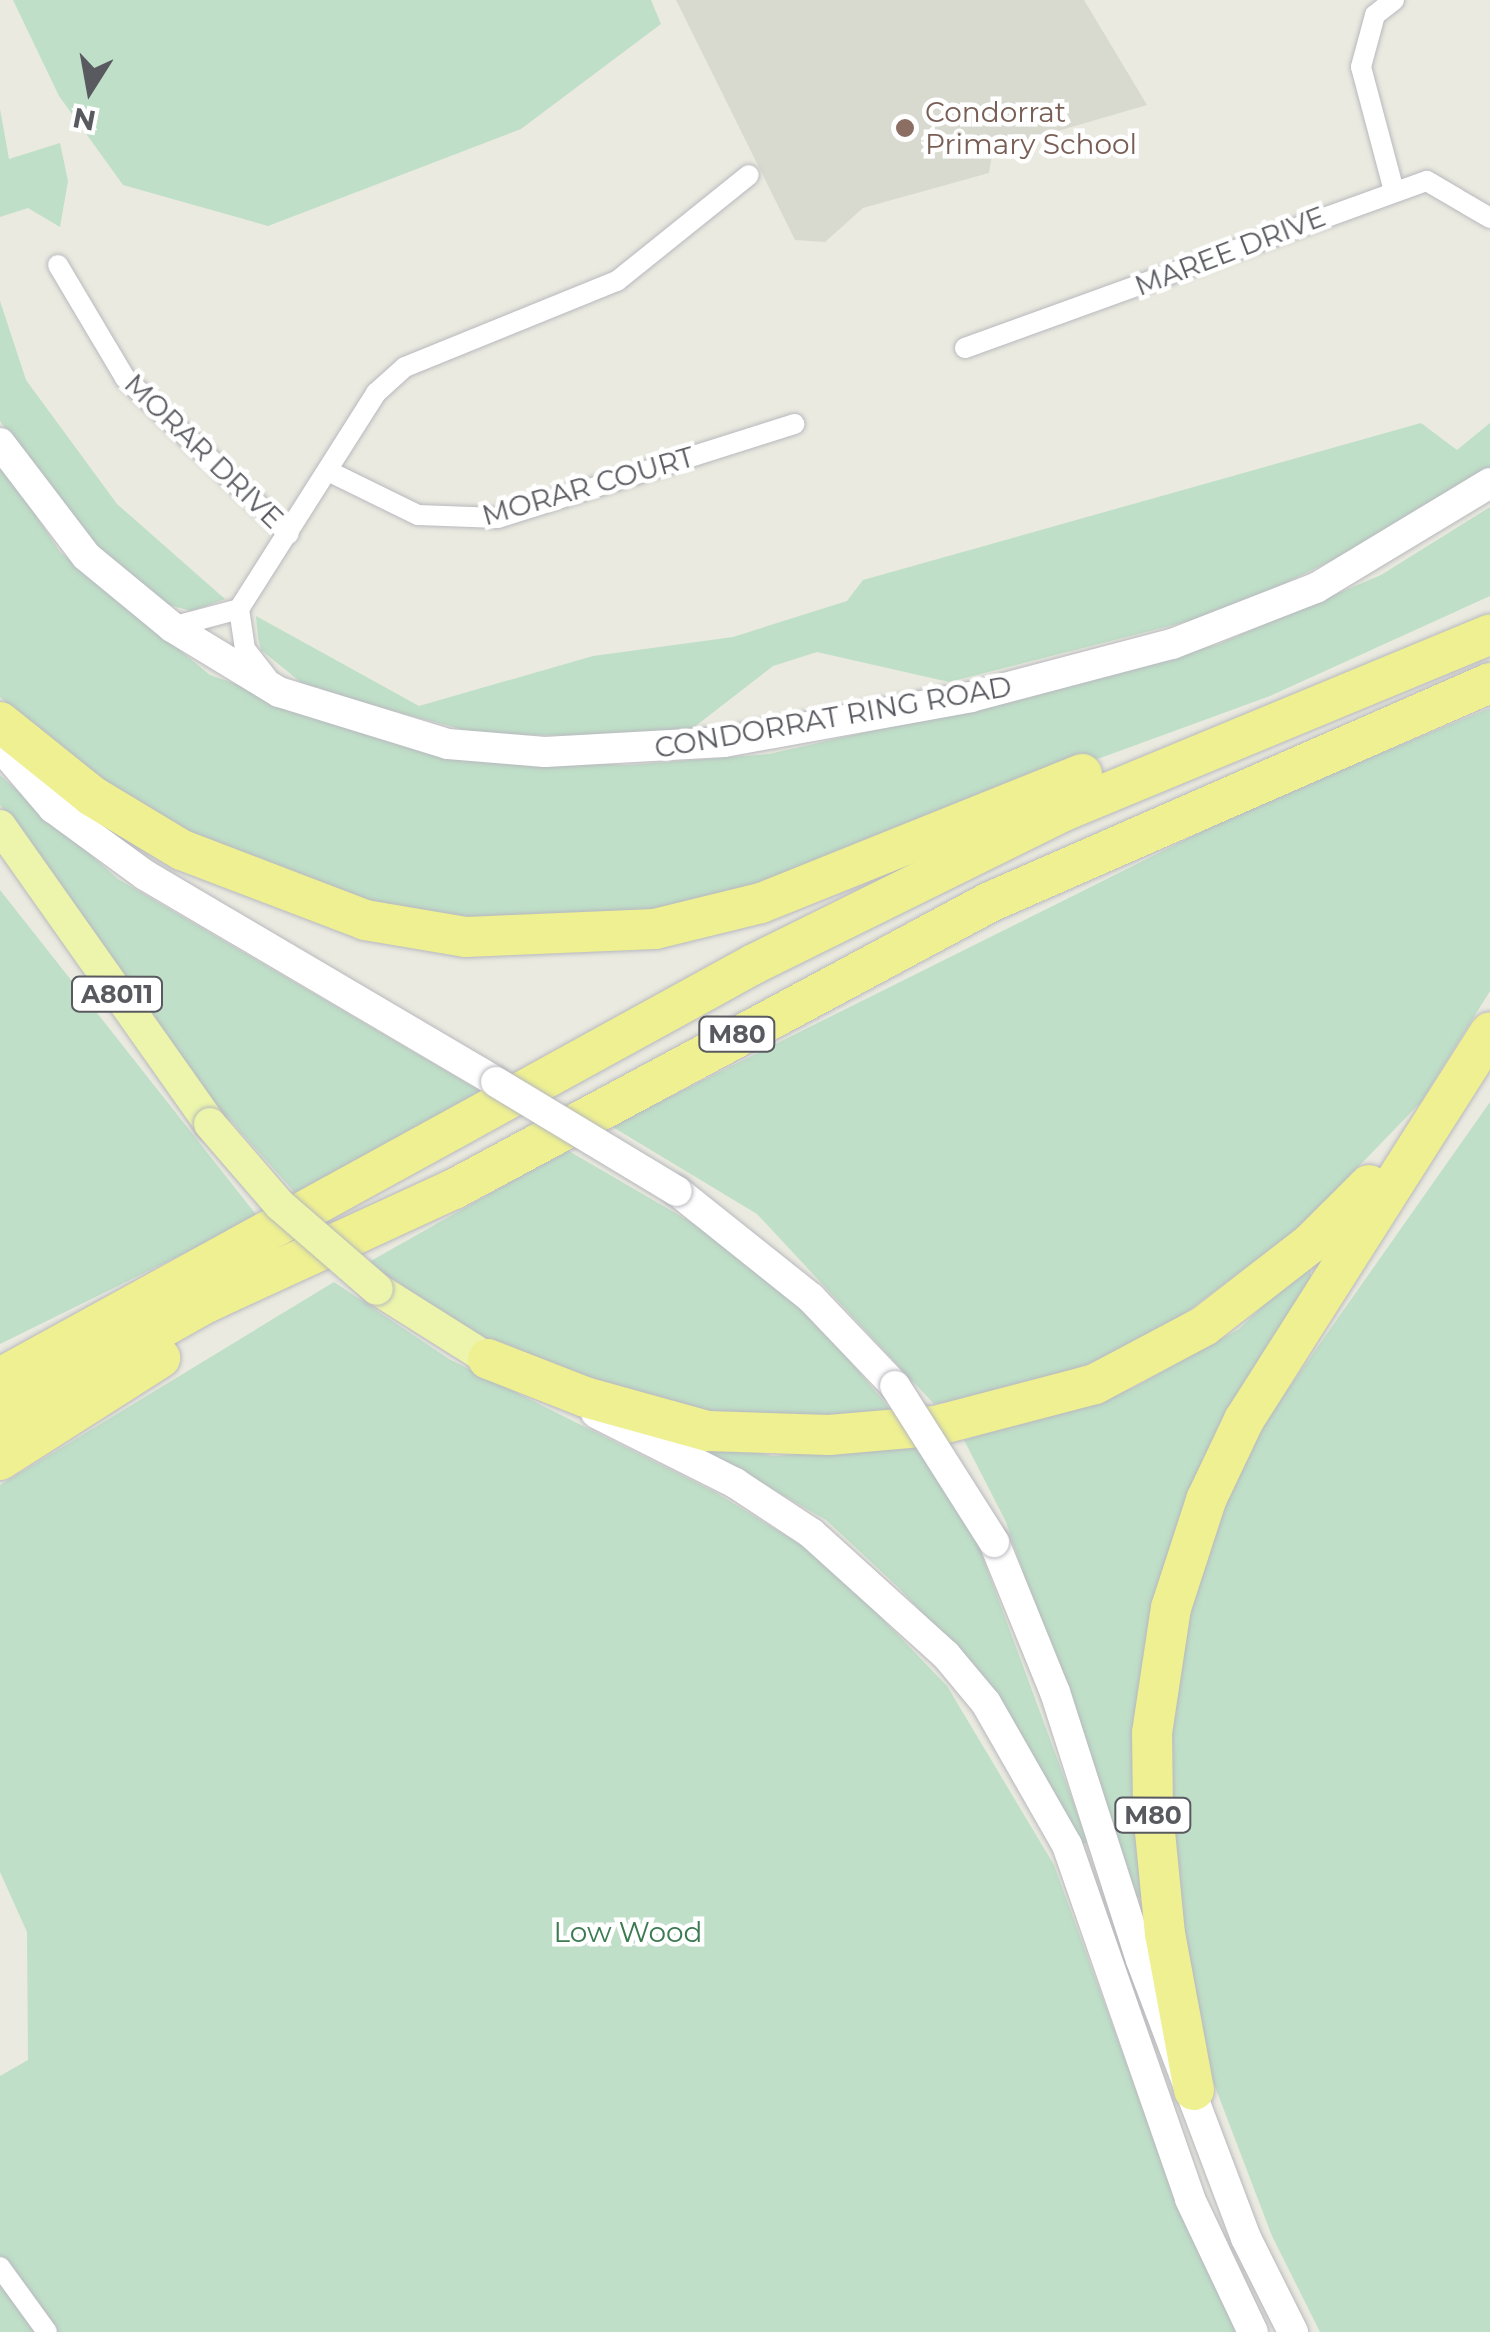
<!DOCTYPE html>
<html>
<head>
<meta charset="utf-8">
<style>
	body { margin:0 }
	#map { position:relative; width:1490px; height:2332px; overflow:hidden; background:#eaeae0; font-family:Montserrat,sans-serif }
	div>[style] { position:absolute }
	.education>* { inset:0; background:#d9dacf }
	.green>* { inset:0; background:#bfdfc8 }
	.roads { filter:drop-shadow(0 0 2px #b8b8be) drop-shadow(0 0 2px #b8b8be) }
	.street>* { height:20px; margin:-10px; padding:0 10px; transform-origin:10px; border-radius:10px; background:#fff }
	.secondary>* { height:30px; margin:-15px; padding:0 15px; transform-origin:15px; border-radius:15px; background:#fff }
	.primary>* { height:32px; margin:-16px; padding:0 16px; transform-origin:16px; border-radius:16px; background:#ecf5ab }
	.highway>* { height:40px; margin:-20px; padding:0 20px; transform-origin:20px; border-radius:20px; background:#eef092 }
	.bridges { filter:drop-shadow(0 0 2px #b6b7bd) drop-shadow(0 0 2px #b6b7bd) }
	.secondary-bridge>* { height:30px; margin:-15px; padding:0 15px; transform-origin:15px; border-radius:15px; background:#fff }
	.primary-bridge>* { height:32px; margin:-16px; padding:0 16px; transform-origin:16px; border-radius:16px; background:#ecf5ab }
	.dots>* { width:28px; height:28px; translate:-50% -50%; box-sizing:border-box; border:5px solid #fff; border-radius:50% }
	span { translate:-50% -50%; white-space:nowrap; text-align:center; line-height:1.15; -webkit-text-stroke:9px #fff; paint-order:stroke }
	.shield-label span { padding:2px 8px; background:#fff; border:2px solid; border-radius:8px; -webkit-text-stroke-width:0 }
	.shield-label { font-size:25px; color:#595a60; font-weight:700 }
	.education-label { font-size:28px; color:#785e54 }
	.left { translate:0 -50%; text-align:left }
	.street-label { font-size:28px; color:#595a60 }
	.park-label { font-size:28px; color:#3c7b51 }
	.north { position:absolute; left:40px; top:40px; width:100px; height:100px; -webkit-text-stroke:8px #fff; paint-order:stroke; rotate:191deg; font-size:28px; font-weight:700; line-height:40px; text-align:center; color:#595a60 }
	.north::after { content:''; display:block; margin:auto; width:35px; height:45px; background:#595a60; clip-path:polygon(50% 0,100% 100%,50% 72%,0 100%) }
</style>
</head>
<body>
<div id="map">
	<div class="education">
		<i style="clip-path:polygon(676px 0,1084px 0,1147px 105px,993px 150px,989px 173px,863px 208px,825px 242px,795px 240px)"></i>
	</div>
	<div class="green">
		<i style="clip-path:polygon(13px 0,651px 0,661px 24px,521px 129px,268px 226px,123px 185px,59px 96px)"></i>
		<i style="clip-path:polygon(0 109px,9px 159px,60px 143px,68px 181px,60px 227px,28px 208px,0 217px)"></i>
		<i style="clip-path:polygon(0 301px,26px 380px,117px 504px,225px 599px,192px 611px,164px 604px,105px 558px,56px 501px,0 421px)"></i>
		<i style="clip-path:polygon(1421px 423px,1457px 450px,1490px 423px,1490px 469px,1387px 533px,1229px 611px,949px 682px,817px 652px,773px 666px,693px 728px,650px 737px,479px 734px,308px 688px,261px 650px,258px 637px,256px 616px,419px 706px,593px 656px,733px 637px,847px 601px,863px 580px)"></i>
		<i style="clip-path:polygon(0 461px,60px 552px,210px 675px,447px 756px,627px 765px,769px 754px,924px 719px,1216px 645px,1381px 575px,1490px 507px,1490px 596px,1270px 696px,676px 913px,435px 921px,214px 853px,79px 770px,0 697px)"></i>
		<i style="clip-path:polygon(1490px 708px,1490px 991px,1421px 1102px,1300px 1227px,1143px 1345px,1003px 1394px,934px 1404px,757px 1214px,611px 1126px,1257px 804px)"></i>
		<i style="clip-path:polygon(0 775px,118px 879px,489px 1096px,297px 1195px,185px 1069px,0 805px)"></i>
		<i style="clip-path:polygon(0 890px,258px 1217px,0 1344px)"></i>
		<i style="clip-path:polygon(1490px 1102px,1490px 2332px,1320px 2332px,1272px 2236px,1190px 2021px,1160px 1801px,1198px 1562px,1262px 1426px)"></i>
		<i style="clip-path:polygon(567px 1150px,708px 1232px,818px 1322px,894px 1414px,789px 1422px,677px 1411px,493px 1349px,369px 1262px)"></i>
		<i style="clip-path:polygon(1310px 1261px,1311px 1282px,1261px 1355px,1185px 1514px,1138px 1724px,1141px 1898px,1132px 1897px,1006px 1522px,964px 1440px,1133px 1388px,1239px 1329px)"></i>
		<i style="clip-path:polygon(334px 1282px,449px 1359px,715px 1492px,827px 1561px,947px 1686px,1054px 1865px,1187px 2229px,1238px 2332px,0 2332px,0 2076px,28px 2060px,27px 1932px,0 1872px,0 1485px)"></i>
		<i style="clip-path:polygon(680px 1436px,773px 1456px,916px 1445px,972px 1528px,1088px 1842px,1080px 1845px,983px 1678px,898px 1587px,826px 1520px)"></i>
	</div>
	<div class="roads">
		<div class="street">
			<i style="left:1394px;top:0;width:24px;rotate:142deg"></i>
			<i style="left:1375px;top:15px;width:54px;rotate:105.1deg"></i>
			<i style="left:1361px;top:67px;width:128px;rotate:75.1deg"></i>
			<i style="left:58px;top:265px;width:131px;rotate:59.3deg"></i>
			<i style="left:125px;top:378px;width:226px;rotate:43.6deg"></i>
			<i style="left:965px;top:348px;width:491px;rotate:-19.9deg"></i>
			<i style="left:1427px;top:181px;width:73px;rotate:30.4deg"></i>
			<i style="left:328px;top:471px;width:100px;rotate:26.1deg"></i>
			<i style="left:418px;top:515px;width:80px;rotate:2.1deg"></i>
			<i style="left:498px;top:518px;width:311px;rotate:-17.6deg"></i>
			<i style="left:239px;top:609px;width:40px;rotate:81.5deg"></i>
			<i style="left:245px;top:649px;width:37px;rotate:52deg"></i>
			<i style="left:172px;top:627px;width:69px;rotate:-15deg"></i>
			<i style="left:239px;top:609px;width:256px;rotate:-57.6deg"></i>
			<i style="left:376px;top:393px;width:39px;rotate:-42deg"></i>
			<i style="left:405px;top:367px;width:229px;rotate:-22.1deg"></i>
			<i style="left:617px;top:281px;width:169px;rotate:-38.8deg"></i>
			<i style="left:0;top:2267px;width:80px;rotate:54.1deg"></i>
		</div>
		<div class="secondary">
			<i style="left:0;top:443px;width:142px;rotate:52.7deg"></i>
			<i style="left:86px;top:556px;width:112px;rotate:39.5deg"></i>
			<i style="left:172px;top:627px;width:125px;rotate:31.3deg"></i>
			<i style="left:279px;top:692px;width:177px;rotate:17.1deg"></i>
			<i style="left:448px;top:744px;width:97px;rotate:4.7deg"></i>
			<i style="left:545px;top:752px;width:179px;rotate:-3.2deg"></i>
			<i style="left:724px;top:742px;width:251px;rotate:-10.3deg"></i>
			<i style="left:971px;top:697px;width:208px;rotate:-14.8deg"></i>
			<i style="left:1172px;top:644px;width:155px;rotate:-21.3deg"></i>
			<i style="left:1316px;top:588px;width:203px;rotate:-31.1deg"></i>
			<i style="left:0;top:746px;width:82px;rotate:49.5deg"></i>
			<i style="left:53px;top:808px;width:114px;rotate:36.1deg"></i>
			<i style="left:145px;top:875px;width:407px;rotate:30.5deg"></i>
			<i style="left:677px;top:1191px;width:171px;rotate:38.6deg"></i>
			<i style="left:811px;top:1298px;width:122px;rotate:46.3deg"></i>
			<i style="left:596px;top:1413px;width:156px;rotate:26.7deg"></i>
			<i style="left:735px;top:1483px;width:91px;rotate:33.3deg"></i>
			<i style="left:811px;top:1533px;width:182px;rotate:42.1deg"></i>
			<i style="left:946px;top:1655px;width:62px;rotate:50.2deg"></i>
			<i style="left:986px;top:1703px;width:163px;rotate:60.3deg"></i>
			<i style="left:1067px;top:1845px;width:375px;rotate:70.8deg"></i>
			<i style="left:1190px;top:2199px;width:147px;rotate:64.7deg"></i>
			<i style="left:994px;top:1542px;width:162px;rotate:67.9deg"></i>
			<i style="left:1055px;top:1692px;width:281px;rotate:72.2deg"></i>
			<i style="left:1141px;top:1960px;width:297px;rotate:69.3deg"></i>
			<i style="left:1246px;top:2238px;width:105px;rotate:63.4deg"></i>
		</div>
		<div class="primary">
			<i style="left:0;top:826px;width:365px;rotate:54.8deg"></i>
			<i style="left:377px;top:1289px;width:131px;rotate:32.2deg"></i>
		</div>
		<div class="highway">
			<i style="left:0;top:722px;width:118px;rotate:38.8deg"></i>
			<i style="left:92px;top:796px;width:105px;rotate:31deg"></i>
			<i style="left:182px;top:850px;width:196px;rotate:20.9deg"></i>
			<i style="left:365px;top:920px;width:102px;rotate:9.6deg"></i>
			<i style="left:466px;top:937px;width:189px;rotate:-2.4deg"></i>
			<i style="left:655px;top:929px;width:109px;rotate:-13.8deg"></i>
			<i style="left:761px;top:903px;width:346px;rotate:-21.9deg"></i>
			<i style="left:488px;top:1359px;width:104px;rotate:21.4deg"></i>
			<i style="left:585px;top:1397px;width:128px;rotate:15.5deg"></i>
			<i style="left:708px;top:1431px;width:121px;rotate:1.9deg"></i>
			<i style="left:829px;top:1435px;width:106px;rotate:-4.9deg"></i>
			<i style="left:935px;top:1426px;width:165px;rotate:-14.7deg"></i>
			<i style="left:1095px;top:1384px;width:123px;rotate:-28deg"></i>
			<i style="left:1204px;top:1326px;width:135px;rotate:-37.8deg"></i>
			<i style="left:1311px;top:1243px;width:82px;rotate:-45deg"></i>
			<i style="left:0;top:1378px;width:860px;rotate:-28.77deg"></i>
			<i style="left:754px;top:964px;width:348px;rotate:-26.3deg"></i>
			<i style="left:1066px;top:810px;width:459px;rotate:-22.5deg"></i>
			<i style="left:0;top:1419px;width:236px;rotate:-29.4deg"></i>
			<i style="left:206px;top:1303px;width:273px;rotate:-24.7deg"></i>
			<i style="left:454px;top:1189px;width:608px;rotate:-28.17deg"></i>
			<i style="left:990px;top:902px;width:546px;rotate:-23.65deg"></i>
			<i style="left:0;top:1460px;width:190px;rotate:-32.5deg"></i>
			<i style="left:1194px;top:2090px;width:159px;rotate:-100.5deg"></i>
			<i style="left:1165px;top:1934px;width:124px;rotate:-95.6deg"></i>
			<i style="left:1153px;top:1811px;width:78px;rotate:-90.7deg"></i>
			<i style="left:1152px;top:1733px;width:126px;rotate:-81.4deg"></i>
			<i style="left:1171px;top:1608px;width:114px;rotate:-72deg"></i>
			<i style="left:1206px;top:1500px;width:89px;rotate:-64.6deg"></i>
			<i style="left:1244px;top:1420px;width:459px;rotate:-57.6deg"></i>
		</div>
	</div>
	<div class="bridges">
		<div class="secondary-bridge">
			<i style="left:496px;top:1082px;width:211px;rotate:31.1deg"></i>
			<i style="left:895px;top:1386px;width:185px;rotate:57.6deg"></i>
		</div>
		<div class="primary-bridge">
			<i style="left:210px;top:1124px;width:107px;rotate:49.2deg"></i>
			<i style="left:280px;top:1205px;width:128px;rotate:40.9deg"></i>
		</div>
	</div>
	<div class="dots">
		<i style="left:905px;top:128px;background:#8d6e63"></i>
	</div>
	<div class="shield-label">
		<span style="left:117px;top:994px">A8011</span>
		<span style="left:737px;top:1034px">M80</span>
		<span style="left:1153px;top:1815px">M80</span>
	</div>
	<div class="education-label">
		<span class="left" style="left:925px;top:128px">Condorrat<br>Primary School</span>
	</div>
	<div class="street-label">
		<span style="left:1230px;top:251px;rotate:-21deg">MAREE DRIVE</span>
		<span style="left:204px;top:451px;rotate:44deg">MORAR DRIVE</span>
		<span style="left:588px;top:486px;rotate:-16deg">MORAR COURT</span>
		<span style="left:833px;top:717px;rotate:-10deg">CONDORRAT RING ROAD</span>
	</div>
	<div class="park-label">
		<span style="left:628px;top:1932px">Low Wood</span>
	</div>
	<div class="north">N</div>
</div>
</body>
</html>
